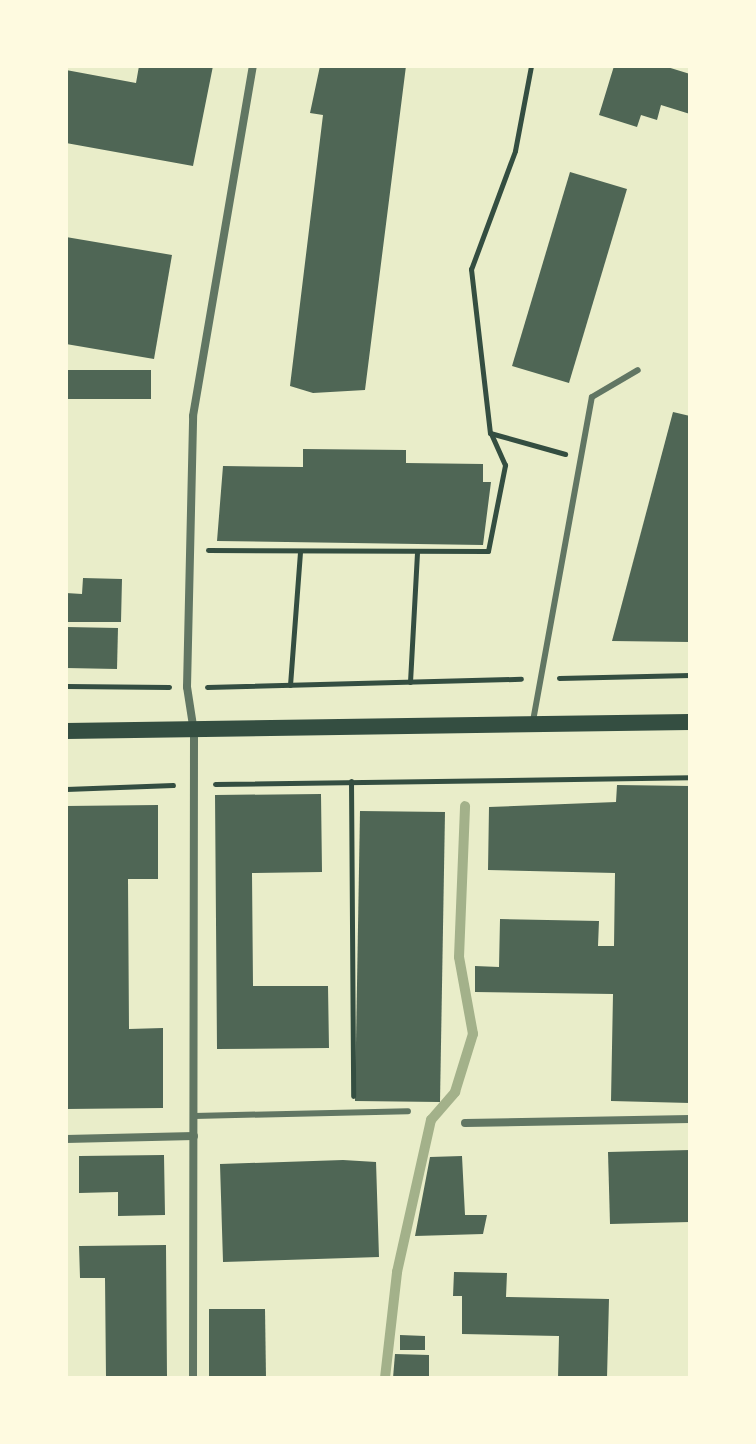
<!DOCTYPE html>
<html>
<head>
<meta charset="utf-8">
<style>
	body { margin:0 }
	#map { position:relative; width:756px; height:1444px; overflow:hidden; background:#e9edc9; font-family:Arial,sans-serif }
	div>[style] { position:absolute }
	.stream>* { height:10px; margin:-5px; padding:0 5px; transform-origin:5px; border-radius:5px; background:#a3b18a }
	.building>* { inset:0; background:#4f6655 }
	.path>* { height:5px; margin:-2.5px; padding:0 2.5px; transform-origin:2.5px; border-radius:2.5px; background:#344e41 }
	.service>* { height:6px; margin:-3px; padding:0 3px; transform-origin:3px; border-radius:3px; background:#617663 }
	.minor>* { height:8px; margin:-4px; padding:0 4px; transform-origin:4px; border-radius:4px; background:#617663 }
	.secondary>* { height:16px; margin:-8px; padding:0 8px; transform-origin:8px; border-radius:8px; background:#344e41 }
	span { translate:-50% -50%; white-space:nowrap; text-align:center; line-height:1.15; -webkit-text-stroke:8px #fefae0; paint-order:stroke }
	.frame { position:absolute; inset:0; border:68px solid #fefae0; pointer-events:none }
</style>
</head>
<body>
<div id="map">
	<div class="stream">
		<i style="left:385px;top:1378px;width:107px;rotate:-83.5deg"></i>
		<i style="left:397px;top:1272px;width:156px;rotate:-77.4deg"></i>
		<i style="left:431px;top:1120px;width:37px;rotate:-49deg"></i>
		<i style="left:455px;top:1092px;width:61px;rotate:-72.8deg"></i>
		<i style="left:473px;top:1034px;width:78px;rotate:-100.3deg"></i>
		<i style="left:459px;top:957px;width:151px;rotate:-87.7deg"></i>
	</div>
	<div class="building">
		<i style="clip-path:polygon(139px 66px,213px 66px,193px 166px,66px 143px,66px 70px,136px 83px)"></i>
		<i style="clip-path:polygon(320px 66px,406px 66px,365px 390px,313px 393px,290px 386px,323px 115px,310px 113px)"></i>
		<i style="clip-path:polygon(614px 66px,664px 66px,690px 74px,690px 114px,661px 105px,657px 120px,641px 115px,637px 127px,599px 115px)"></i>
		<i style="clip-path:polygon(570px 172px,627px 189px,569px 383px,512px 366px)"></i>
		<i style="clip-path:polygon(66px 237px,172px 255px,154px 359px,66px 344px)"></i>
		<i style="clip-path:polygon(66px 370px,151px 370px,151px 399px,66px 399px)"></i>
		<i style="clip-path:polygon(673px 412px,690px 416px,690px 642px,612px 641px)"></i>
		<i style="clip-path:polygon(303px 449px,406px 450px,406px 463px,483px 464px,483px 482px,491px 482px,483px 545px,217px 541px,223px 466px,303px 467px)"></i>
		<i style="clip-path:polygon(83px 578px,122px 579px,121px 622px,66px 622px,66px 593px,82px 594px)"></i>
		<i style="clip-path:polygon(66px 627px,118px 628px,117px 669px,66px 668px)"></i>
		<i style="clip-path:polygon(617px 785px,690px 786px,690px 1103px,611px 1101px,613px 994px,475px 992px,475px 966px,499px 967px,500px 919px,599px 921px,598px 946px,614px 946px,615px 873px,488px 870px,489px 807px,616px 802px)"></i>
		<i style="clip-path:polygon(321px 794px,322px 872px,252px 873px,253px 986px,328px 986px,329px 1048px,217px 1049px,215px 795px)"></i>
		<i style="clip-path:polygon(158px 805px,158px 879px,128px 879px,129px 1029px,163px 1028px,163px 1108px,66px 1109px,66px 806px)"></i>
		<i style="clip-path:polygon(360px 811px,445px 812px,440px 1102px,355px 1101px)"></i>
		<i style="clip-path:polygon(690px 1150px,690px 1222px,610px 1224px,608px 1152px)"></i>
		<i style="clip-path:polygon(164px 1155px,165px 1215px,118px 1216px,118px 1192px,79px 1193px,79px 1156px)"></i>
		<i style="clip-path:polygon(462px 1156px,465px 1215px,487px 1215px,483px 1234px,415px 1236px,430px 1157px)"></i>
		<i style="clip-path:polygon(343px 1160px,376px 1162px,379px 1257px,223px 1262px,220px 1164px)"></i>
		<i style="clip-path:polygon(166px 1245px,167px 1378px,106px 1378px,105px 1278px,80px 1278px,79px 1246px)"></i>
		<i style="clip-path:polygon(454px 1272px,507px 1273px,506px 1297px,609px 1299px,607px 1378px,558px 1378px,559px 1336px,462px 1334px,462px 1296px,453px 1296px)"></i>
		<i style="clip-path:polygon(209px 1309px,265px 1309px,266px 1378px,209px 1378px)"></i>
		<i style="clip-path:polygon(400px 1335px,425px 1336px,425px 1350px,400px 1350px)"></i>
		<i style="clip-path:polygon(395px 1354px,429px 1355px,429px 1378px,393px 1378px)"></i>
	</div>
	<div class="path">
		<i style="left:531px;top:66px;width:86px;rotate:100.7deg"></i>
		<i style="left:515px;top:151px;width:126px;rotate:110.4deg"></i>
		<i style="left:471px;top:269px;width:165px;rotate:83.4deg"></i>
		<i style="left:490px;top:433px;width:78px;rotate:15.6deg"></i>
		<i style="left:208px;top:550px;width:280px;rotate:0.2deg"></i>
		<i style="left:488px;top:551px;width:88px;rotate:-78.8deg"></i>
		<i style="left:505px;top:465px;width:34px;rotate:-114deg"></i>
		<i style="left:559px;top:678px;width:131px;rotate:-1.3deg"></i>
		<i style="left:410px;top:682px;width:131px;rotate:-86.9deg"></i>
		<i style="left:290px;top:685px;width:134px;rotate:-85.7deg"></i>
		<i style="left:66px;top:686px;width:103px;rotate:0.6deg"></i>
		<i style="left:207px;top:687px;width:314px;rotate:-1.5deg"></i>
		<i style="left:351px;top:781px;width:315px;rotate:89.6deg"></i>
		<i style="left:215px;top:784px;width:475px;rotate:-0.8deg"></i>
		<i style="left:66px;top:789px;width:107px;rotate:-2.1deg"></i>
	</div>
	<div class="service">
		<i style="left:533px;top:721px;width:329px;rotate:-79.7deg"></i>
		<i style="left:592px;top:397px;width:53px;rotate:-30.4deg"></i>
		<i style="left:194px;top:1116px;width:214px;rotate:-1.3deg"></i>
	</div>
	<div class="minor">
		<i style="left:465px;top:1123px;width:225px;rotate:-1deg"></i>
		<i style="left:66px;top:1139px;width:128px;rotate:-1.3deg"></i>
		<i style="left:193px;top:1378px;width:646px;rotate:-89.91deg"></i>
		<i style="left:194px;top:732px;width:46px;rotate:-98.8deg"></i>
		<i style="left:187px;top:687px;width:271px;rotate:-88.7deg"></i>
		<i style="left:193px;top:416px;width:355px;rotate:-80.3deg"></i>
	</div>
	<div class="secondary">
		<i style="left:66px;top:731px;width:624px;rotate:-0.83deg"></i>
	</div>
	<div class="frame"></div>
</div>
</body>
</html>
